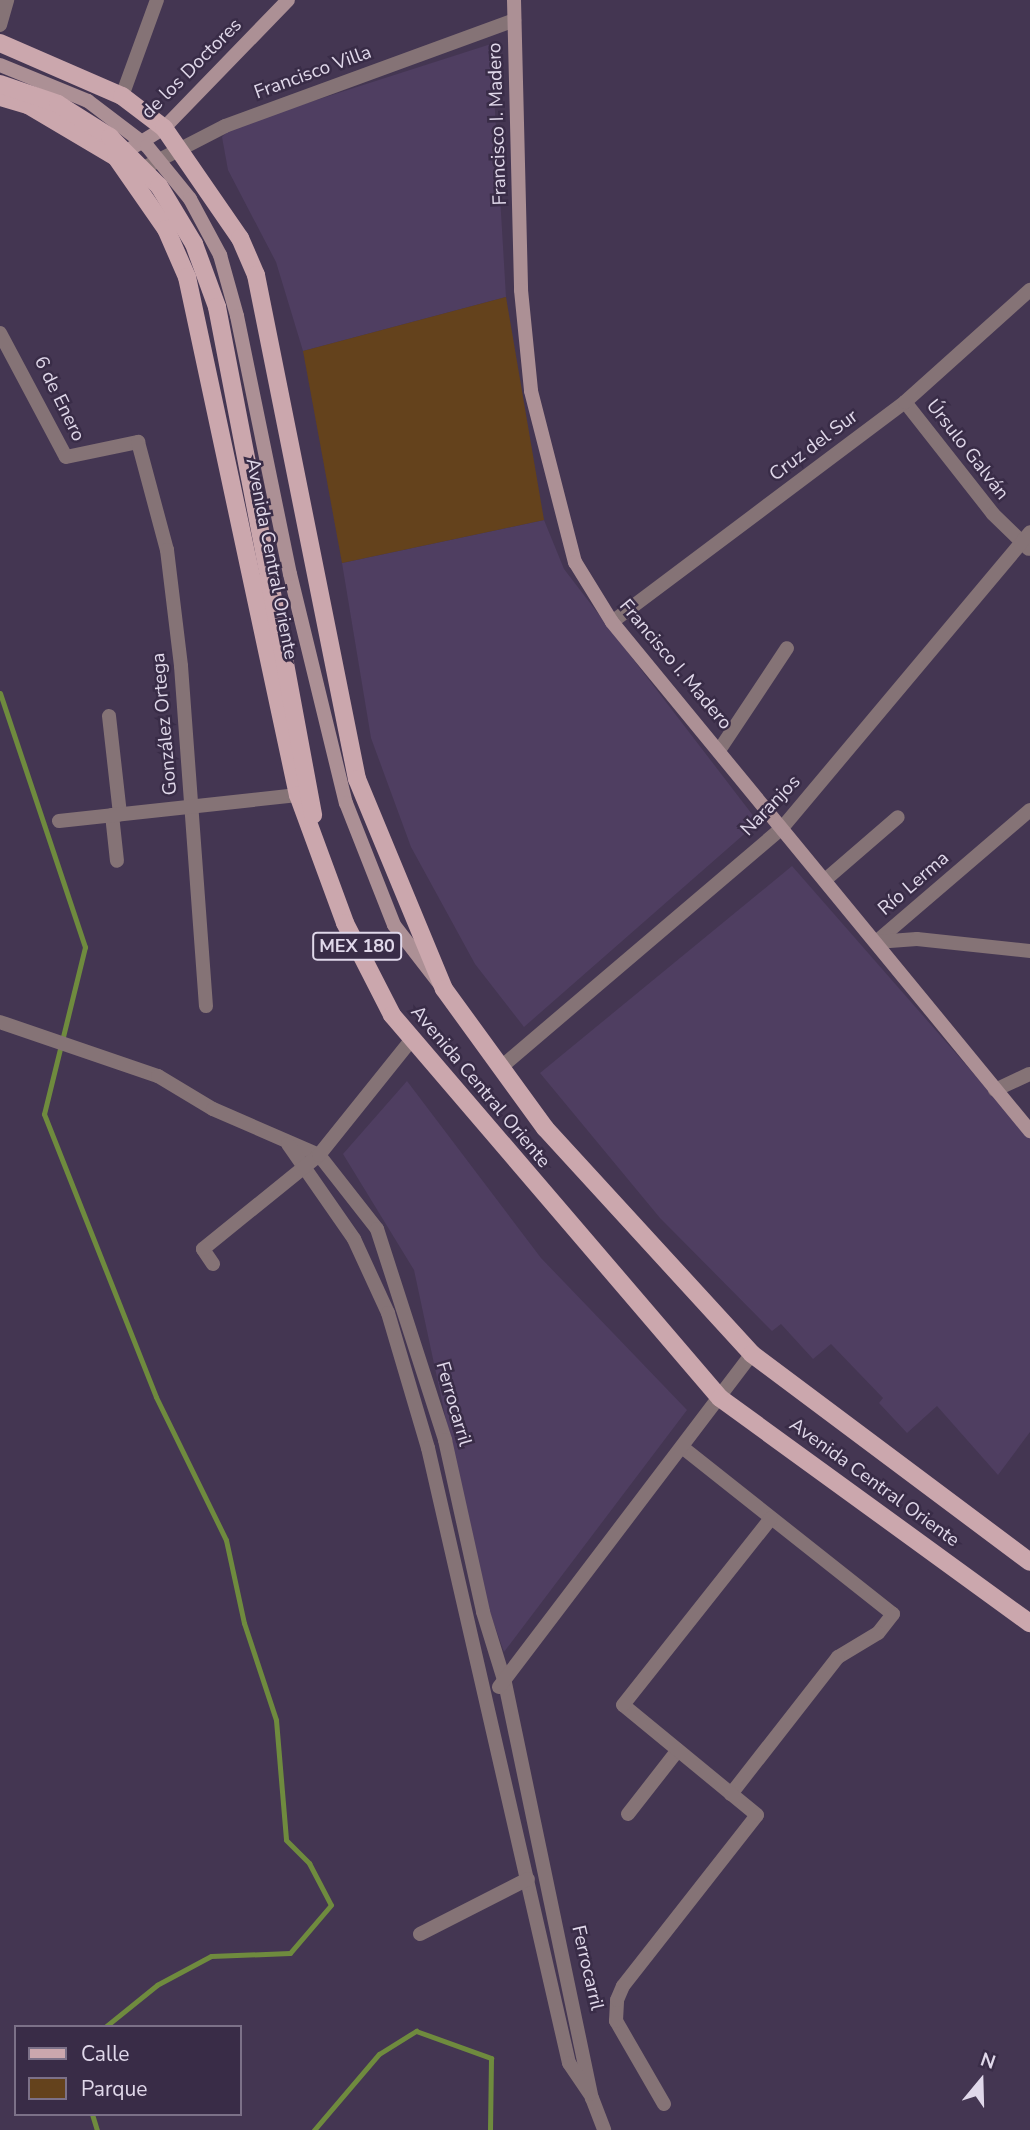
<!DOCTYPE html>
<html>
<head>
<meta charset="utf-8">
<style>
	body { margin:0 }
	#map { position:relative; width:1030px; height:2130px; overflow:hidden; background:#443652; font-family:"Nunito Sans",sans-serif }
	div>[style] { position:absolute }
	.built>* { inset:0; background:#4f3e61 }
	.green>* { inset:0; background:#64421c }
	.stream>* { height:5px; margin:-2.5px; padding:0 2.5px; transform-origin:2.5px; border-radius:2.5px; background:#6f8b3e }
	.street>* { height:14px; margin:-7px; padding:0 7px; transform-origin:7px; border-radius:7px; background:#857376 }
	.secondary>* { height:14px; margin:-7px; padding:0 7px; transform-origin:7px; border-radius:7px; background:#ac9095 }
	.primary>* { height:18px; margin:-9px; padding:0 9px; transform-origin:9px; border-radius:9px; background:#cba7ad }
	.secondary-bridge>* { height:14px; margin:-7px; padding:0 7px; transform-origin:7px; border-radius:7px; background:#ac9095 }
	.primary-bridge>* { height:18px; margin:-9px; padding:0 9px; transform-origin:9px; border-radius:9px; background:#cba7ad }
	span { translate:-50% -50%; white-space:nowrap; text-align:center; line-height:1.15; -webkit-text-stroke:5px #392c47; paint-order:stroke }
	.shield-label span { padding:2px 5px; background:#392c47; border:2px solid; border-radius:5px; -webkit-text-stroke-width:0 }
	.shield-label { font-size:18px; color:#e0d8ea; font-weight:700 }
	.street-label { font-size:19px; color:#e0d8ea }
	.legend { position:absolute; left:14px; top:2025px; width:228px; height:91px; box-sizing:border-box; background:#392c47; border:2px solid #7c7188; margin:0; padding:9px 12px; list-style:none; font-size:21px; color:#e0d8ea }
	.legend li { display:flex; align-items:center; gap:14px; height:35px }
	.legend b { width:35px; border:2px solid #7c7188 }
	.north { position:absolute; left:946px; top:2046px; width:70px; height:70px; -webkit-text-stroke:5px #392c47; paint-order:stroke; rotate:19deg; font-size:19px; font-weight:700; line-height:28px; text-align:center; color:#e0d8ea }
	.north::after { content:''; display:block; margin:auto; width:24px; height:32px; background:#e0d8ea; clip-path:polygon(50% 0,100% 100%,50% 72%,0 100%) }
</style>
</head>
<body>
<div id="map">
	<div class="built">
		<i style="clip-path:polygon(491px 44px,506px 297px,303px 351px,276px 262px,228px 170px,222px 137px,232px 127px)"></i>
		<i style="clip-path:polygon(544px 520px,564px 569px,758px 822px,524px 1027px,475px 964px,411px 847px,371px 738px,342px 563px)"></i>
		<i style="clip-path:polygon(792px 866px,1030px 1138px,1030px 1432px,998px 1475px,937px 1406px,907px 1433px,879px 1403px,883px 1398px,831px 1344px,813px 1359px,781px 1324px,772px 1331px,660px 1218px,540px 1073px)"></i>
		<i style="clip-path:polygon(407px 1081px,541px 1258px,687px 1410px,504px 1652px,483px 1593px,414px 1270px,343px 1154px)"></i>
	</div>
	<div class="green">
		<i style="clip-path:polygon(506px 297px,544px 520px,342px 563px,303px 351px)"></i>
	</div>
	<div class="stream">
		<i style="left:0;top:693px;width:268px;rotate:71.5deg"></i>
		<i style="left:85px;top:947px;width:172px;rotate:103.8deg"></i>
		<i style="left:44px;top:1114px;width:304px;rotate:68.4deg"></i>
		<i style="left:156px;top:1397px;width:159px;rotate:63.9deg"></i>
		<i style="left:226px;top:1540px;width:85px;rotate:77.8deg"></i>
		<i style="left:244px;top:1623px;width:102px;rotate:71.7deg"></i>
		<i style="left:276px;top:1720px;width:120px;rotate:85.2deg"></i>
		<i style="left:286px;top:1840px;width:33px;rotate:45deg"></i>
		<i style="left:309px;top:1863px;width:47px;rotate:62.4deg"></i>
		<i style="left:331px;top:1905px;width:63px;rotate:130.5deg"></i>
		<i style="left:290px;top:1953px;width:79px;rotate:177.8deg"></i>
		<i style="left:211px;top:1956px;width:61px;rotate:151.8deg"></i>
		<i style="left:157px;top:1985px;width:67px;rotate:141.1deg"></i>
		<i style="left:92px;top:2114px;width:17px;rotate:73deg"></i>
		<i style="left:314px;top:2130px;width:100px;rotate:-49.5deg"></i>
		<i style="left:379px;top:2054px;width:44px;rotate:-31.9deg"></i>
		<i style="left:416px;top:2031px;width:80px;rotate:19.8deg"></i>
		<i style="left:491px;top:2058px;width:72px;rotate:90.8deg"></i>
	</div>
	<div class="street">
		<i style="left:0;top:25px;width:26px;rotate:-74deg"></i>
		<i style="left:122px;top:96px;width:102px;rotate:-70deg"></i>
		<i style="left:134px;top:173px;width:102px;rotate:-27.3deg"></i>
		<i style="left:225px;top:126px;width:308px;rotate:-20.1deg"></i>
		<i style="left:0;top:333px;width:140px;rotate:62deg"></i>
		<i style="left:66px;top:457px;width:74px;rotate:-11.8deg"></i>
		<i style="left:138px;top:442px;width:112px;rotate:75deg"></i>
		<i style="left:167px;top:550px;width:117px;rotate:83.1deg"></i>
		<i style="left:181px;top:666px;width:341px;rotate:85.8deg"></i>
		<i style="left:905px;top:402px;width:142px;rotate:51.8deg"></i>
		<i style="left:993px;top:514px;width:50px;rotate:44.2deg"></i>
		<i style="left:612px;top:622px;width:366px;rotate:-36.9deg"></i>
		<i style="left:905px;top:402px;width:168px;rotate:-41.9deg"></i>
		<i style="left:109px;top:716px;width:99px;rotate:83.6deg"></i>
		<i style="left:720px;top:749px;width:121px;rotate:-56.4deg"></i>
		<i style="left:112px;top:815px;width:46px;rotate:83.8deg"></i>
		<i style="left:59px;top:821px;width:240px;rotate:-6.2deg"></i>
		<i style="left:825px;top:880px;width:96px;rotate:-40.8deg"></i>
		<i style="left:876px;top:942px;width:203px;rotate:-40.6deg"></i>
		<i style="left:876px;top:942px;width:41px;rotate:-4.2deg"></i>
		<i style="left:917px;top:939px;width:114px;rotate:6.1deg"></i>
		<i style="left:0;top:1022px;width:167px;rotate:18.9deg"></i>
		<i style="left:158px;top:1076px;width:64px;rotate:31deg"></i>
		<i style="left:213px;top:1109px;width:116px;rotate:23.5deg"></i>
		<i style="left:319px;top:1155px;width:94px;rotate:51.9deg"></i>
		<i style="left:377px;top:1229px;width:222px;rotate:72.1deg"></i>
		<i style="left:445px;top:1440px;width:176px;rotate:77.5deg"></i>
		<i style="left:483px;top:1612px;width:74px;rotate:72.8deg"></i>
		<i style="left:505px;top:1683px;width:424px;rotate:78.2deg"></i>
		<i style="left:592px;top:2098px;width:34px;rotate:69deg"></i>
		<i style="left:500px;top:1068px;width:370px;rotate:-40.4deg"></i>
		<i style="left:782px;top:828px;width:386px;rotate:-50deg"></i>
		<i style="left:995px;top:1090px;width:38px;rotate:-25deg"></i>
		<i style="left:288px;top:1144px;width:116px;rotate:55.2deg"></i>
		<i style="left:354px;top:1239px;width:81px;rotate:65.3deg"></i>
		<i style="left:388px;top:1313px;width:141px;rotate:73.5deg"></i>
		<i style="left:428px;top:1448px;width:631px;rotate:77.09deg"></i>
		<i style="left:569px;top:2063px;width:37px;rotate:56deg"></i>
		<i style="left:213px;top:1264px;width:18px;rotate:-124deg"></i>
		<i style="left:203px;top:1249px;width:149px;rotate:-39deg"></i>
		<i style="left:319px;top:1155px;width:147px;rotate:-51.3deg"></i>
		<i style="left:682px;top:1447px;width:269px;rotate:38.4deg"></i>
		<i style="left:893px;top:1614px;width:24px;rotate:128deg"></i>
		<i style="left:878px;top:1633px;width:47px;rotate:149deg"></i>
		<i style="left:838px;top:1657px;width:174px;rotate:128deg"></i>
		<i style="left:499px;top:1687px;width:418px;rotate:-52.8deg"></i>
		<i style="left:628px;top:1814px;width:81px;rotate:-52deg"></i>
		<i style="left:420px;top:1934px;width:121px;rotate:-27deg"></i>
		<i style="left:664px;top:2104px;width:96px;rotate:-120deg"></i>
		<i style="left:616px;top:2021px;width:21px;rotate:-87deg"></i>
		<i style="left:617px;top:2000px;width:15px;rotate:-67deg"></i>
		<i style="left:623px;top:1986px;width:217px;rotate:-51.9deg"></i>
		<i style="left:757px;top:1815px;width:173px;rotate:-140.6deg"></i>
		<i style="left:623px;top:1705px;width:238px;rotate:-51.6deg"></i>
	</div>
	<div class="secondary">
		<i style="left:514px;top:0;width:290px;rotate:88.6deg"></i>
		<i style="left:521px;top:290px;width:101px;rotate:84.3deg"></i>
		<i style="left:531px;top:391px;width:177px;rotate:75.6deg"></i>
		<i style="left:575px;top:562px;width:70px;rotate:58.3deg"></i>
		<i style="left:612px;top:622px;width:659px;rotate:50.61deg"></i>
		<i style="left:117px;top:157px;width:55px;rotate:-31.7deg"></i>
		<i style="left:164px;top:128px;width:178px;rotate:-45.9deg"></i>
		<i style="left:290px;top:574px;width:236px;rotate:76.3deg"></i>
		<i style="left:346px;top:803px;width:131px;rotate:68.5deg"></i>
		<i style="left:394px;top:925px;width:73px;rotate:52.2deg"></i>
	</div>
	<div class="primary">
		<i style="left:0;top:43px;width:133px;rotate:23.5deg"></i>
		<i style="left:122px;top:96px;width:53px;rotate:37.3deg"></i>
		<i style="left:164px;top:128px;width:134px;rotate:55.4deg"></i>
		<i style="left:240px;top:238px;width:40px;rotate:66.6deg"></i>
		<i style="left:256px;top:275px;width:514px;rotate:78.67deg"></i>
		<i style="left:357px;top:779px;width:227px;rotate:67.5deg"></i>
		<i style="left:444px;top:989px;width:172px;rotate:54deg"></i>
		<i style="left:545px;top:1128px;width:306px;rotate:47.5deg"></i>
		<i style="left:752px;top:1354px;width:347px;rotate:36.8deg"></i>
		<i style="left:0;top:97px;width:29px;rotate:16deg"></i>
		<i style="left:28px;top:105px;width:102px;rotate:30.6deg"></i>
		<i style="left:116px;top:157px;width:88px;rotate:55.2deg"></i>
		<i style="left:166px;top:229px;width:52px;rotate:66.4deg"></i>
		<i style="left:187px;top:277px;width:530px;rotate:77.91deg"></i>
		<i style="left:298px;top:795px;width:136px;rotate:69.8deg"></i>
		<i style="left:345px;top:923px;width:103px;rotate:62.9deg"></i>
		<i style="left:392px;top:1015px;width:504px;rotate:49.42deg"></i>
		<i style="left:720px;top:1398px;width:383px;rotate:36deg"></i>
		<i style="left:269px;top:577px;width:242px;rotate:79.5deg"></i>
	</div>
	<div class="secondary-bridge">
		<i style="left:0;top:65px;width:95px;rotate:22.2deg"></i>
		<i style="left:88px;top:101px;width:74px;rotate:37.3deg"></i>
		<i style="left:147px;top:146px;width:68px;rotate:50.9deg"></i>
		<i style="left:190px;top:199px;width:64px;rotate:61.8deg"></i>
		<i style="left:220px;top:255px;width:63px;rotate:74.4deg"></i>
		<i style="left:237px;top:316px;width:263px;rotate:78.4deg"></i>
	</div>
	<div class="primary-bridge">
		<i style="left:0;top:84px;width:61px;rotate:19deg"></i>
		<i style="left:58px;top:104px;width:62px;rotate:32.4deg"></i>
		<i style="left:110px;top:137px;width:69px;rotate:45deg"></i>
		<i style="left:159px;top:186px;width:68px;rotate:58.9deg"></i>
		<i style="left:194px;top:244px;width:67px;rotate:69.9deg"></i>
		<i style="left:217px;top:307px;width:275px;rotate:79.1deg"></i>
	</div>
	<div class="shield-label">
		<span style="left:357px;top:946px">MEX 180</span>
	</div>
	<div class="street-label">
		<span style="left:192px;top:69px;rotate:-45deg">de los Doctores</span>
		<span style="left:313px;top:73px;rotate:-20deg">Francisco Villa</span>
		<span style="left:498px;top:124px;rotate:-92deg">Francisco I. Madero</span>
		<span style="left:59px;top:399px;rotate:64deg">6 de Enero</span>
		<span style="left:814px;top:446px;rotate:-37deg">Cruz del Sur</span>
		<span style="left:967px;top:450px;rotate:52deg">Úrsulo Galván</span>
		<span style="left:271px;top:559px;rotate:79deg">Avenida Central Oriente</span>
		<span style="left:675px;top:665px;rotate:50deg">Francisco I. Madero</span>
		<span style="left:165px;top:724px;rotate:-95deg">González Ortega</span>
		<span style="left:771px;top:806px;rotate:-46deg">Naranjos</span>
		<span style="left:914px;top:884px;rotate:-41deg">Río Lerma</span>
		<span style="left:480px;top:1087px;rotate:50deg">Avenida Central Oriente</span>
		<span style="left:453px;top:1404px;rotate:74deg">Ferrocarril</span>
		<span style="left:874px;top:1483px;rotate:36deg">Avenida Central Oriente</span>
		<span style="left:587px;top:1968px;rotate:77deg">Ferrocarril</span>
	</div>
	<ul class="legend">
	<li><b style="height:9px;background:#cba7ad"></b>Calle</li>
	<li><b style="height:19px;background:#64421c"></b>Parque</li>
	</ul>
	<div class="north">N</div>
</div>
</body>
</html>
